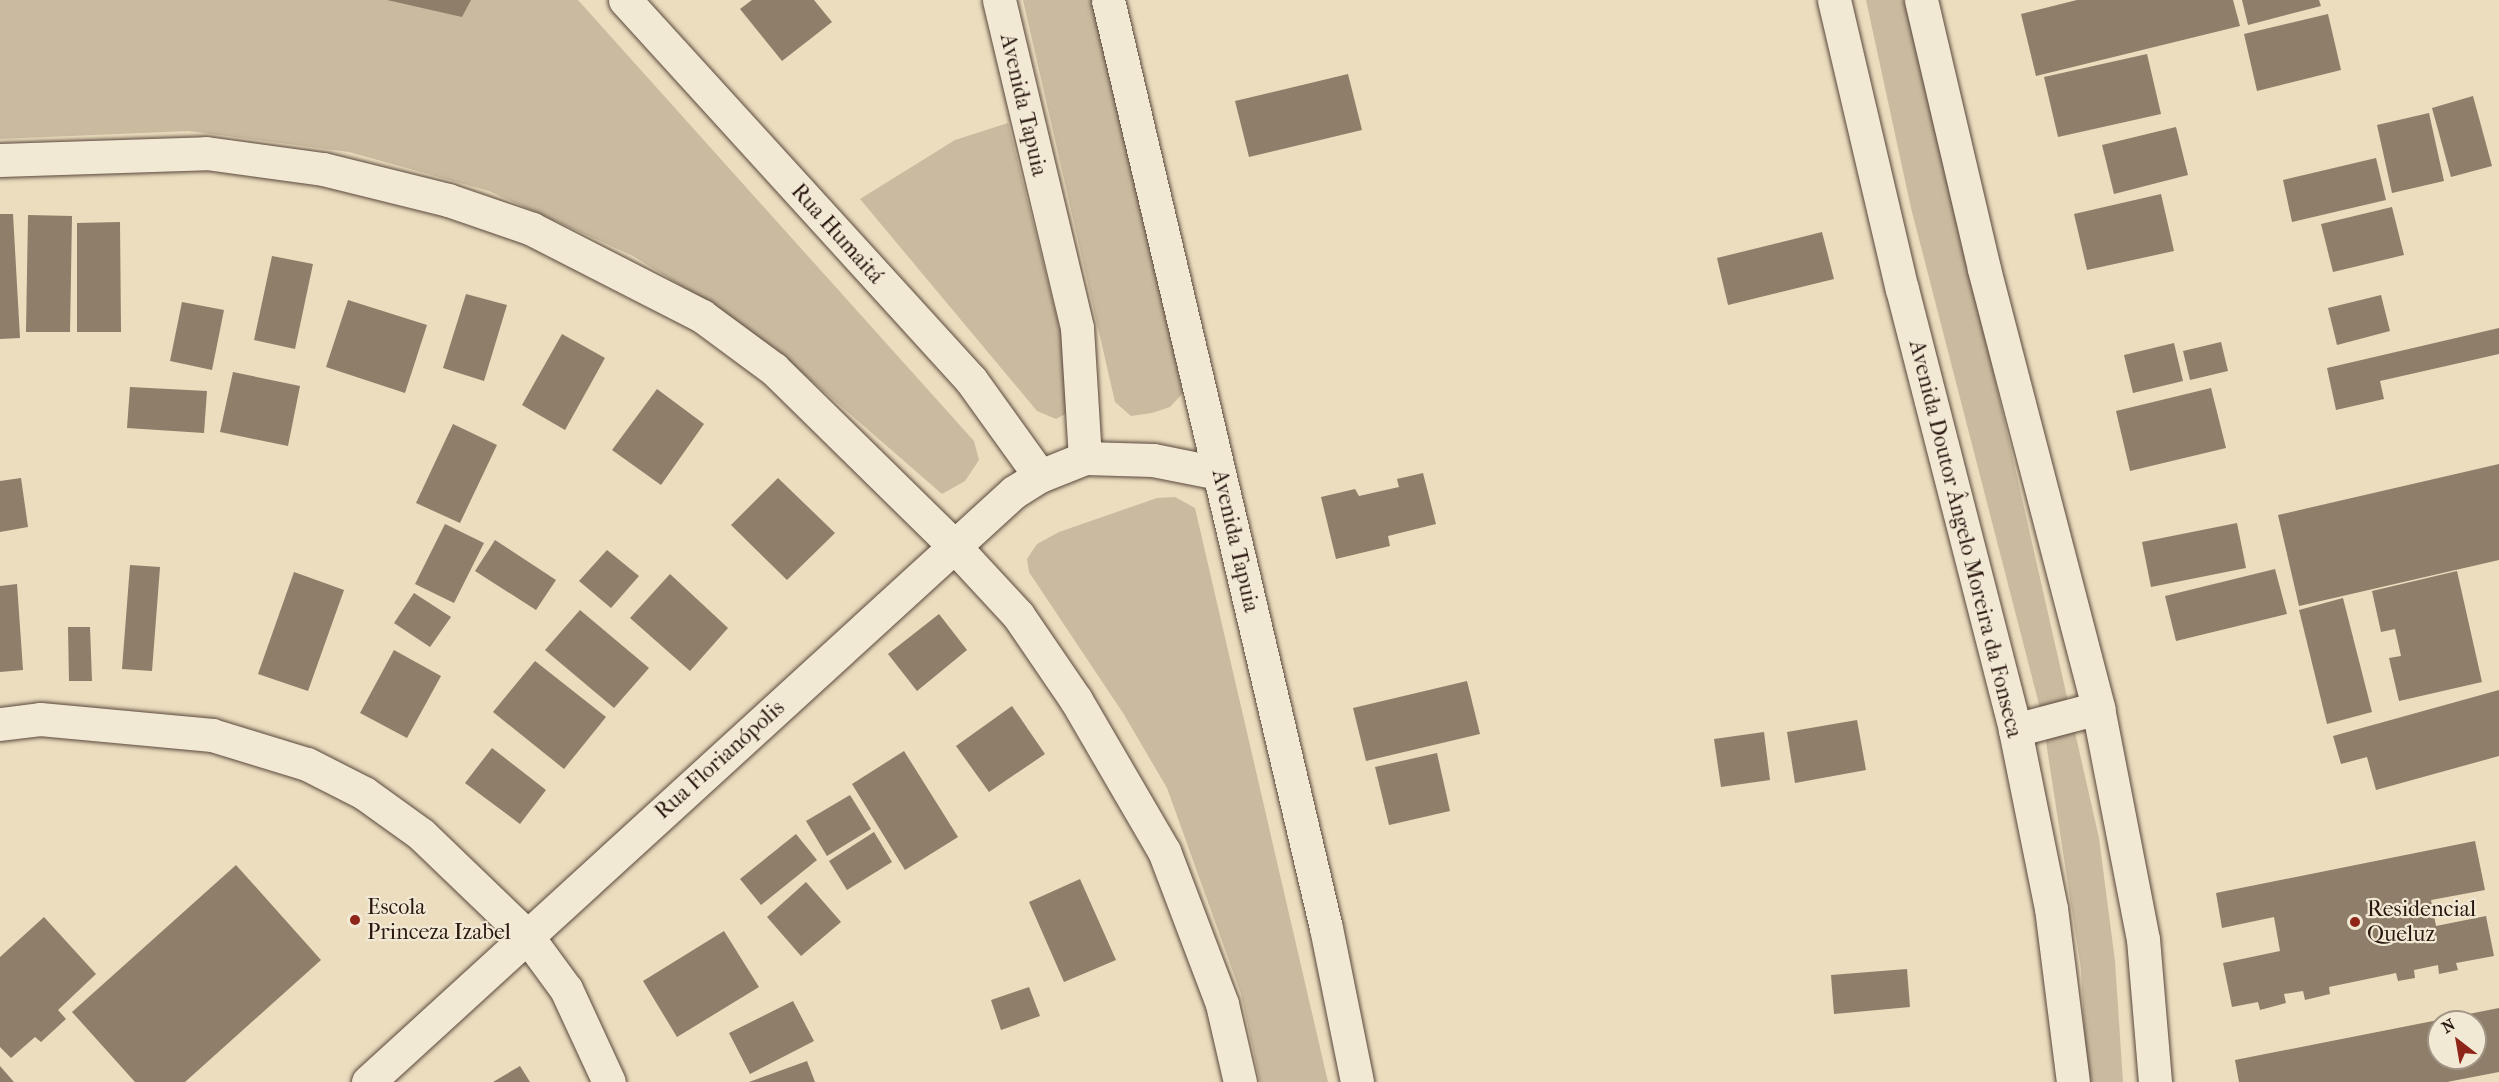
<!DOCTYPE html>
<html>
<head>
<meta charset="utf-8">
<style>
	body { margin:0 }
	#map { position:relative; width:2499px; height:1082px; overflow:hidden; background:#ebddbe; font-family:"IM FELL French Canon",serif }
	div>[style] { position:absolute }
	.green>* { inset:0; background:#cabba0 }
	.building>* { inset:0; background:#8e7e6a }
	.roads { filter:drop-shadow(0 0 2px #5a483c) drop-shadow(0 0 2px #5a483c) }
	.minor>* { height:33px; margin:-16.5px; padding:0 16.5px; transform-origin:16.5px; border-radius:16.5px; background:#f2e9d5 }
	.tertiary>* { height:33px; margin:-16.5px; padding:0 16.5px; transform-origin:16.5px; border-radius:16.5px; background:#f2e9d5 }
	.dots>* { width:16px; height:16px; translate:-50% -50%; box-sizing:border-box; border:3px solid #f2e9d5; border-radius:50% }
	span { translate:-50% -50%; white-space:nowrap; text-align:center; line-height:1.15; -webkit-text-stroke:4.5px #f2e9d5; paint-order:stroke }
	.street-label { font-size:22px; color:#291710 }
	.poi-label { font-size:22px; color:#291710 }
	.left { translate:0 -50%; text-align:left }
	.north { position:absolute; left:2427px; top:1010px; width:60px; height:60px; box-sizing:border-box; background:#f2e9d5; border:2px solid #a29586; border-radius:50%; rotate:329deg; font-size:16px; font-weight:700; line-height:24px; text-align:center; color:#291710 }
	.north::after { content:''; display:block; margin:auto; width:21px; height:27px; background:#8f2418; clip-path:polygon(50% 0,100% 100%,50% 72%,0 100%) }
</style>
</head>
<body>
<div id="map">
	<div class="green">
		<i style="clip-path:polygon(0 0,578px 0,974px 441px,979px 460px,965px 481px,942px 494px,797px 368px,722px 311px,633px 256px,489px 191px,349px 152px,189px 131px,0 139px)"></i>
		<i style="clip-path:polygon(1023px 0,1094px 0,1183px 393px,1170px 407px,1152px 413px,1131px 416px,1115px 402px)"></i>
		<i style="clip-path:polygon(1866px 0,1909px 0,2099px 838px,2115px 961px,2123px 1082px,2087px 1082px,2081px 969px,2042px 716px,1911px 208px)"></i>
		<i style="clip-path:polygon(1008px 123px,1076px 394px,1071px 411px,1056px 419px,1037px 411px,860px 199px,955px 140px)"></i>
		<i style="clip-path:polygon(1175px 497px,1195px 508px,1328px 1082px,1260px 1082px,1241px 994px,1167px 788px,1123px 713px,1029px 572px,1027px 559px,1037px 544px,1059px 532px,1157px 498px)"></i>
	</div>
	<div class="building">
		<i style="clip-path:polygon(387px 0,471px 0,462px 17px)"></i>
		<i style="clip-path:polygon(752px 0,814px 0,832px 22px,782px 61px,740px 9px)"></i>
		<i style="clip-path:polygon(2077px 0,2233px 0,2240px 26px,2036px 76px,2021px 14px)"></i>
		<i style="clip-path:polygon(2242px 0,2319px 0,2321px 6px,2248px 25px)"></i>
		<i style="clip-path:polygon(2328px 14px,2341px 70px,2257px 91px,2244px 34px)"></i>
		<i style="clip-path:polygon(2147px 54px,2161px 114px,2058px 137px,2044px 77px)"></i>
		<i style="clip-path:polygon(1348px 74px,1362px 130px,1249px 157px,1235px 101px)"></i>
		<i style="clip-path:polygon(2473px 96px,2492px 166px,2451px 177px,2432px 108px)"></i>
		<i style="clip-path:polygon(2429px 113px,2444px 181px,2392px 193px,2377px 125px)"></i>
		<i style="clip-path:polygon(2176px 127px,2188px 175px,2114px 194px,2102px 145px)"></i>
		<i style="clip-path:polygon(2376px 158px,2386px 200px,2292px 222px,2283px 180px)"></i>
		<i style="clip-path:polygon(2161px 194px,2174px 251px,2087px 270px,2074px 214px)"></i>
		<i style="clip-path:polygon(2392px 207px,2404px 255px,2333px 272px,2321px 224px)"></i>
		<i style="clip-path:polygon(0 214px,13px 214px,20px 338px,0 339px)"></i>
		<i style="clip-path:polygon(28px 215px,72px 216px,70px 332px,26px 332px)"></i>
		<i style="clip-path:polygon(120px 222px,121px 332px,77px 332px,77px 223px)"></i>
		<i style="clip-path:polygon(1822px 232px,1834px 279px,1728px 305px,1717px 258px)"></i>
		<i style="clip-path:polygon(272px 256px,313px 264px,295px 349px,254px 340px)"></i>
		<i style="clip-path:polygon(466px 294px,507px 305px,484px 381px,443px 368px)"></i>
		<i style="clip-path:polygon(2381px 295px,2390px 331px,2337px 345px,2328px 308px)"></i>
		<i style="clip-path:polygon(348px 300px,427px 325px,405px 393px,326px 367px)"></i>
		<i style="clip-path:polygon(182px 302px,224px 310px,212px 370px,170px 361px)"></i>
		<i style="clip-path:polygon(2499px 328px,2499px 354px,2380px 381px,2384px 399px,2336px 410px,2327px 368px)"></i>
		<i style="clip-path:polygon(562px 334px,605px 358px,565px 430px,522px 405px)"></i>
		<i style="clip-path:polygon(2221px 342px,2228px 371px,2190px 380px,2183px 351px)"></i>
		<i style="clip-path:polygon(2174px 343px,2183px 381px,2133px 393px,2124px 355px)"></i>
		<i style="clip-path:polygon(233px 372px,300px 386px,288px 446px,220px 432px)"></i>
		<i style="clip-path:polygon(130px 387px,207px 391px,204px 433px,127px 428px)"></i>
		<i style="clip-path:polygon(2211px 388px,2226px 448px,2130px 471px,2116px 411px)"></i>
		<i style="clip-path:polygon(657px 389px,704px 424px,661px 485px,612px 450px)"></i>
		<i style="clip-path:polygon(453px 424px,497px 445px,460px 523px,416px 503px)"></i>
		<i style="clip-path:polygon(2499px 464px,2499px 560px,2299px 606px,2278px 515px)"></i>
		<i style="clip-path:polygon(1423px 473px,1436px 524px,1388px 536px,1390px 546px,1336px 559px,1321px 497px,1355px 489px,1359px 496px,1399px 487px,1397px 479px)"></i>
		<i style="clip-path:polygon(21px 478px,28px 527px,0 532px,0 481px)"></i>
		<i style="clip-path:polygon(778px 478px,835px 533px,787px 580px,731px 525px)"></i>
		<i style="clip-path:polygon(2237px 523px,2246px 568px,2151px 587px,2142px 542px)"></i>
		<i style="clip-path:polygon(445px 524px,484px 543px,454px 603px,415px 584px)"></i>
		<i style="clip-path:polygon(495px 540px,556px 580px,536px 610px,475px 571px)"></i>
		<i style="clip-path:polygon(607px 550px,639px 576px,611px 608px,579px 581px)"></i>
		<i style="clip-path:polygon(130px 565px,160px 567px,152px 671px,122px 669px)"></i>
		<i style="clip-path:polygon(2275px 569px,2287px 614px,2176px 641px,2165px 596px)"></i>
		<i style="clip-path:polygon(2457px 571px,2482px 682px,2399px 701px,2389px 658px,2401px 656px,2395px 629px,2381px 632px,2372px 591px)"></i>
		<i style="clip-path:polygon(294px 572px,344px 590px,308px 691px,258px 674px)"></i>
		<i style="clip-path:polygon(670px 574px,728px 628px,690px 671px,630px 618px)"></i>
		<i style="clip-path:polygon(17px 584px,23px 670px,0 672px,0 586px)"></i>
		<i style="clip-path:polygon(414px 593px,451px 617px,430px 647px,394px 623px)"></i>
		<i style="clip-path:polygon(2343px 598px,2372px 712px,2327px 724px,2299px 610px)"></i>
		<i style="clip-path:polygon(580px 610px,649px 668px,614px 708px,545px 650px)"></i>
		<i style="clip-path:polygon(939px 614px,967px 650px,917px 691px,888px 654px)"></i>
		<i style="clip-path:polygon(68px 627px,90px 627px,92px 681px,69px 681px)"></i>
		<i style="clip-path:polygon(394px 650px,441px 676px,407px 738px,360px 713px)"></i>
		<i style="clip-path:polygon(535px 661px,606px 717px,564px 769px,493px 712px)"></i>
		<i style="clip-path:polygon(1467px 681px,1480px 734px,1366px 761px,1353px 708px)"></i>
		<i style="clip-path:polygon(2499px 690px,2499px 756px,2376px 790px,2367px 757px,2341px 764px,2333px 736px)"></i>
		<i style="clip-path:polygon(1012px 706px,1045px 754px,989px 792px,956px 746px)"></i>
		<i style="clip-path:polygon(1857px 720px,1866px 770px,1795px 783px,1787px 732px)"></i>
		<i style="clip-path:polygon(1764px 732px,1770px 780px,1721px 787px,1714px 739px)"></i>
		<i style="clip-path:polygon(492px 748px,546px 790px,520px 824px,465px 783px)"></i>
		<i style="clip-path:polygon(904px 751px,958px 837px,905px 870px,852px 784px)"></i>
		<i style="clip-path:polygon(1437px 753px,1450px 811px,1389px 825px,1375px 767px)"></i>
		<i style="clip-path:polygon(850px 795px,871px 829px,827px 856px,806px 821px)"></i>
		<i style="clip-path:polygon(874px 832px,892px 862px,847px 890px,829px 861px)"></i>
		<i style="clip-path:polygon(796px 834px,817px 860px,761px 905px,740px 879px)"></i>
		<i style="clip-path:polygon(2475px 841px,2485px 890px,2431px 900px,2436px 926px,2486px 916px,2494px 956px,2456px 963px,2458px 970px,2439px 974px,2438px 965px,2414px 970px,2415px 978px,2398px 981px,2396px 973px,2329px 987px,2330px 994px,2305px 1000px,2303px 991px,2284px 994px,2286px 1003px,2260px 1010px,2258px 1002px,2232px 1007px,2223px 963px,2280px 951px,2274px 917px,2222px 928px,2216px 893px)"></i>
		<i style="clip-path:polygon(236px 865px,321px 960px,185px 1082px,135px 1082px,72px 1012px)"></i>
		<i style="clip-path:polygon(1080px 879px,1116px 960px,1064px 982px,1029px 902px)"></i>
		<i style="clip-path:polygon(806px 882px,841px 922px,801px 956px,767px 917px)"></i>
		<i style="clip-path:polygon(44px 917px,96px 974px,58px 1010px,66px 1019px,41px 1042px,35px 1037px,11px 1058px,0 1047px,0 957px)"></i>
		<i style="clip-path:polygon(724px 931px,759px 987px,677px 1037px,643px 981px)"></i>
		<i style="clip-path:polygon(1907px 969px,1910px 1007px,1834px 1014px,1831px 975px)"></i>
		<i style="clip-path:polygon(1029px 987px,1040px 1016px,1001px 1030px,991px 1000px)"></i>
		<i style="clip-path:polygon(793px 1001px,814px 1041px,750px 1074px,729px 1033px)"></i>
		<i style="clip-path:polygon(evenodd,2499px 1008px,2499px 1072px,2447px 1082px,2239px 1082px,2235px 1060px,2499px 1008px,2439px 1022px,2475px 1022px,2475px 1058px,2439px 1058px,2439px 1022px)"></i>
		<i style="clip-path:polygon(807px 1061px,815px 1082px,749px 1082px)"></i>
		<i style="clip-path:polygon(0 1066px,14px 1082px,0 1082px)"></i>
		<i style="clip-path:polygon(520px 1066px,530px 1082px,493px 1082px)"></i>
	</div>
	<div class="roads">
		<div class="minor">
			<i style="left:625px;top:0;width:514px;rotate:47.68deg"></i>
			<i style="left:971px;top:380px;width:118px;rotate:54.3deg"></i>
			<i style="left:0;top:160px;width:206px;rotate:-1.9deg"></i>
			<i style="left:206px;top:153px;width:118px;rotate:7.8deg"></i>
			<i style="left:323px;top:169px;width:129px;rotate:13.9deg"></i>
			<i style="left:448px;top:200px;width:89px;rotate:19deg"></i>
			<i style="left:532px;top:229px;width:191px;rotate:27.1deg"></i>
			<i style="left:702px;top:316px;width:89px;rotate:36.4deg"></i>
			<i style="left:774px;top:369px;width:254px;rotate:44.5deg"></i>
			<i style="left:0;top:724px;width:40px;rotate:-7.1deg"></i>
			<i style="left:40px;top:719px;width:173px;rotate:5.3deg"></i>
			<i style="left:212px;top:735px;width:99px;rotate:17deg"></i>
			<i style="left:307px;top:764px;width:64px;rotate:27deg"></i>
			<i style="left:364px;top:793px;width:70px;rotate:35.7deg"></i>
			<i style="left:421px;top:834px;width:147px;rotate:43.9deg"></i>
			<i style="left:527px;top:936px;width:66px;rotate:53.7deg"></i>
			<i style="left:566px;top:989px;width:102px;rotate:65.2deg"></i>
		</div>
		<div class="tertiary">
			<i style="left:999px;top:0;width:337px;rotate:76.6deg"></i>
			<i style="left:1077px;top:328px;width:130px;rotate:86.5deg"></i>
			<i style="left:1108px;top:0;width:953px;rotate:76.78deg"></i>
			<i style="left:1326px;top:928px;width:157px;rotate:78.6deg"></i>
			<i style="left:1834px;top:0;width:297px;rotate:76.8deg"></i>
			<i style="left:1902px;top:289px;width:455px;rotate:75.6deg"></i>
			<i style="left:2015px;top:730px;width:182px;rotate:78.6deg"></i>
			<i style="left:2051px;top:908px;width:175px;rotate:82.8deg"></i>
			<i style="left:1921px;top:0;width:276px;rotate:76.8deg"></i>
			<i style="left:1984px;top:269px;width:454px;rotate:75.4deg"></i>
			<i style="left:2098px;top:708px;width:235px;rotate:79deg"></i>
			<i style="left:2143px;top:939px;width:144px;rotate:85.2deg"></i>
			<i style="left:955px;top:547px;width:93px;rotate:47.2deg"></i>
			<i style="left:1018px;top:615px;width:103px;rotate:55.7deg"></i>
			<i style="left:1076px;top:700px;width:175px;rotate:59.8deg"></i>
			<i style="left:1164px;top:851px;width:164px;rotate:69.2deg"></i>
			<i style="left:1222px;top:1004px;width:80px;rotate:77deg"></i>
			<i style="left:2015px;top:730px;width:86px;rotate:-14.8deg"></i>
			<i style="left:368px;top:1082px;width:875px;rotate:-42.41deg"></i>
			<i style="left:1014px;top:492px;width:31px;rotate:-32deg"></i>
			<i style="left:1040px;top:476px;width:48px;rotate:-21.8deg"></i>
			<i style="left:1085px;top:458px;width:68px;rotate:1.7deg"></i>
			<i style="left:1153px;top:460px;width:66px;rotate:11.3deg"></i>
		</div>
	</div>
	<div class="dots">
		<i style="left:355px;top:920px;background:#8f2418"></i>
		<i style="left:2355px;top:922px;background:#8f2418"></i>
	</div>
	<div class="street-label">
		<span style="left:1023px;top:105px;rotate:77deg">Avenida Tapuia</span>
		<span style="left:837px;top:234px;rotate:48deg">Rua Humaitá</span>
		<span style="left:1965px;top:539px;rotate:76deg">Avenida Doutor Ângelo Moreira da Fonseca</span>
		<span style="left:1235px;top:541px;rotate:77deg">Avenida Tapuia</span>
		<span style="left:720px;top:760px;rotate:-42deg">Rua Florianópolis</span>
	</div>
	<div class="poi-label">
		<span class="left" style="left:367px;top:920px">Escola<br>Princeza Izabel</span>
		<span class="left" style="left:2367px;top:922px">Residencial<br>Queluz</span>
	</div>
	<div class="north">N</div>
</div>
</body>
</html>
